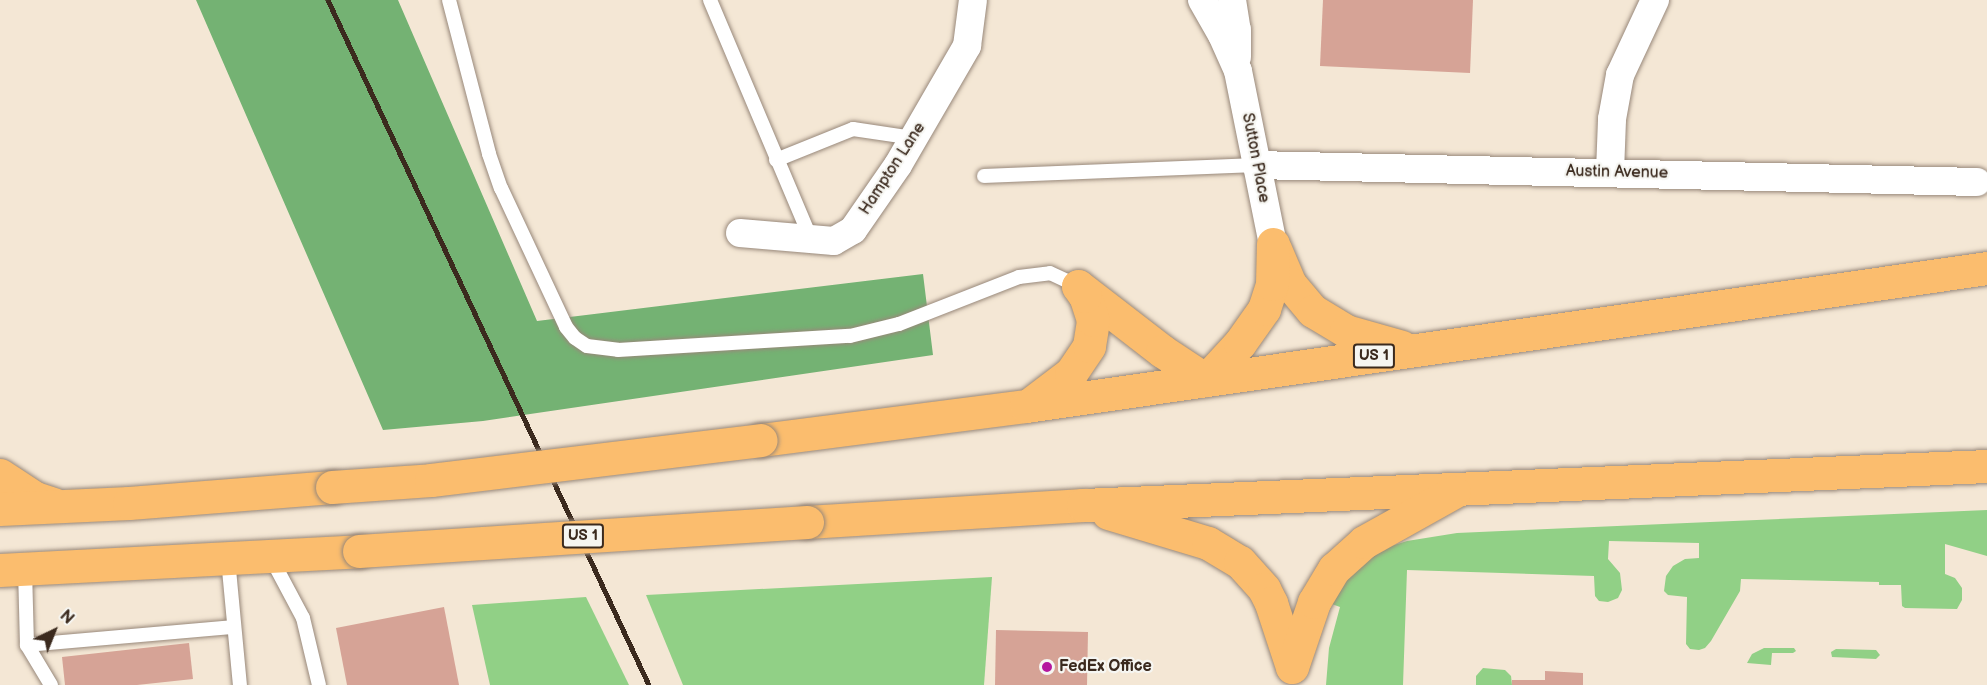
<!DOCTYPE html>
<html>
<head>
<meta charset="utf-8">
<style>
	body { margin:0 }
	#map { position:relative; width:1987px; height:685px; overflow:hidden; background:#f4e7d5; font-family:"Balsamiq Sans",sans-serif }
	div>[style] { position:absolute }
	.green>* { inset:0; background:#91d086 }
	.forest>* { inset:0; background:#74b273 }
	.building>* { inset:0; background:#d6a396 }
	.roads { filter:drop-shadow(0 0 2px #98887a) drop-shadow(0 0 2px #98887a) }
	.lane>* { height:14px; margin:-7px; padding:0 7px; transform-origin:7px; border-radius:7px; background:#fff }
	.street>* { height:28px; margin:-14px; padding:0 14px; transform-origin:14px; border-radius:14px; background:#fff }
	.highway>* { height:33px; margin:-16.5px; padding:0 16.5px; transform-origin:16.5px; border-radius:16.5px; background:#fbbd6e }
	.rail>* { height:4.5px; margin:-2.25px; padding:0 2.25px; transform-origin:2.25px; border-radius:2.25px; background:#3b2a1e }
	.bridges { filter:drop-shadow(0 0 2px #98887a) drop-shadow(0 0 2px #98887a) }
	.highway-bridge>* { height:33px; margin:-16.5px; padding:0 16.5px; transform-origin:16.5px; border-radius:16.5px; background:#fbbd6e }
	.dots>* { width:16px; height:16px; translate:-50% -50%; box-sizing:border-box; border:3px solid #f6f6f2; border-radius:50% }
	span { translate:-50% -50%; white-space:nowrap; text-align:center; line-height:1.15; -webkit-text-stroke:4.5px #f6f6f2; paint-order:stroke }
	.shield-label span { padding:2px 4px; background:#f6f6f2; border:2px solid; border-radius:4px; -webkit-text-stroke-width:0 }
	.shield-label { font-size:15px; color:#3b2a1e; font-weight:700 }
	.street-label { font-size:16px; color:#3b2a1e }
	.poi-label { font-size:16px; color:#3b2a1e; font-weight:700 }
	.left { translate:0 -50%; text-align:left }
	.north { position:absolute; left:24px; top:601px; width:60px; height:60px; -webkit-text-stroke:4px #f6f6f2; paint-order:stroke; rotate:43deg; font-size:16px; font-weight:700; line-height:24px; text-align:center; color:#3b2a1e }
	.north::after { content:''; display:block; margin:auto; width:21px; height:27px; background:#3b2a1e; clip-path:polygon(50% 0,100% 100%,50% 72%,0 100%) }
</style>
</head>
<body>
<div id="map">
	<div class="green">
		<i style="clip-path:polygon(1987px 510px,1987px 556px,1945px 544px,1945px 574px,1955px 578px,1962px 588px,1962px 600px,1957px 609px,1905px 608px,1902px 606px,1901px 585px,1879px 585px,1879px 582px,1741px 579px,1740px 591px,1711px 641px,1705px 648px,1699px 650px,1690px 649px,1686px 644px,1687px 597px,1668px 595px,1664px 591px,1666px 576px,1673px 566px,1685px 559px,1699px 558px,1699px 543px,1609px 541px,1608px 559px,1620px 573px,1622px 590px,1618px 598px,1608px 602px,1599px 601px,1595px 596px,1594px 576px,1407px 570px,1403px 685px,1326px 685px,1329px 648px,1340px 607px,1329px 603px,1342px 580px,1382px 549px,1407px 541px,1457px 533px,1502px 531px)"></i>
		<i style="clip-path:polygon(992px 577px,984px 685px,683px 685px,646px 595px)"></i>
		<i style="clip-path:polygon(586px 597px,629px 685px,490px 685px,472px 605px)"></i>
		<i style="clip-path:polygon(1764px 648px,1794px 648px,1796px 651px,1793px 653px,1772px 653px,1771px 665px,1747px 663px,1752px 654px)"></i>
		<i style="clip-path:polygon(1836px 649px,1876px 650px,1880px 655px,1876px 659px,1832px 657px,1831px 652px)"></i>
		<i style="clip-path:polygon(1483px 668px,1505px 670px,1511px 676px,1512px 685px,1476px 685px,1476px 676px)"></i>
	</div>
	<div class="forest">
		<i style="clip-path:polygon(196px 0,398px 0,537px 321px,923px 274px,933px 355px,483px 421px,383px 430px)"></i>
	</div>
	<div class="building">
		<i style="clip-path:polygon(1323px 0,1473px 0,1470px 73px,1320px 66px)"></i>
		<i style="clip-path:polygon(444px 607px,459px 685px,347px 685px,336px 628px)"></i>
		<i style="clip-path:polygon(996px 630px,1088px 632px,1087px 685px,995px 685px)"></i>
		<i style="clip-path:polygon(189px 643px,193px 679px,137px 685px,65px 685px,62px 657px)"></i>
		<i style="clip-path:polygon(1545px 671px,1583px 673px,1583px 685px,1512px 685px,1512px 680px,1545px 680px)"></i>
	</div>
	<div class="roads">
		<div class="lane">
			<i style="left:449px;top:0;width:159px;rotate:75.4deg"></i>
			<i style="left:489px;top:154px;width:36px;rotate:71deg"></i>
			<i style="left:501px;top:188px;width:153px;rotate:64.9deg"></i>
			<i style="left:566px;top:327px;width:14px;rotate:51deg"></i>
			<i style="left:575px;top:338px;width:14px;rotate:34deg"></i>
			<i style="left:587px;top:346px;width:31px;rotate:7deg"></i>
			<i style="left:618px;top:350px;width:232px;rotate:-3.5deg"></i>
			<i style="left:850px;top:336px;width:50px;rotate:-13.8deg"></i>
			<i style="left:899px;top:324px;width:129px;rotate:-21.4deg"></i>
			<i style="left:1019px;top:277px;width:31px;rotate:-7deg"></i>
			<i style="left:1050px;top:273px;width:31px;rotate:25deg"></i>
			<i style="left:710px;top:0;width:259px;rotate:67.1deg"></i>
			<i style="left:776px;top:160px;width:83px;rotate:-21.9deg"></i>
			<i style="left:853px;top:129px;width:62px;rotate:8.4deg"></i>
			<i style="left:984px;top:176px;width:272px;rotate:-2.3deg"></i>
			<i style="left:270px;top:556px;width:70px;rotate:62deg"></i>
			<i style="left:303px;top:618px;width:69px;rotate:76.6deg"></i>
			<i style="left:228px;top:559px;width:127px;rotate:84.6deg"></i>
			<i style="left:25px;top:569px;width:76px;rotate:88.5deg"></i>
			<i style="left:51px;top:685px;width:47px;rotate:-121deg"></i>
			<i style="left:27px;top:645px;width:207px;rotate:-5deg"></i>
		</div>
		<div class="street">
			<i style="left:1202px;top:0;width:40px;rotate:60.3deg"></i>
			<i style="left:1222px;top:35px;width:39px;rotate:66deg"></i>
			<i style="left:1238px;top:71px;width:177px;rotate:78.6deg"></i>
			<i style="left:1232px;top:0;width:30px;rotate:81deg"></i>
			<i style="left:1237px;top:30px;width:27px;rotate:90deg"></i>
			<i style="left:1256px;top:165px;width:721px;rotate:1.35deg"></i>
			<i style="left:1610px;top:172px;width:53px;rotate:-87.8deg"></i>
			<i style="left:1612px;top:119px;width:45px;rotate:-79.7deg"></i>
			<i style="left:1620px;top:75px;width:83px;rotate:-65deg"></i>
			<i style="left:740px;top:233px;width:94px;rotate:4.9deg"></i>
			<i style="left:834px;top:241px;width:22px;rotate:-30deg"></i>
			<i style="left:853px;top:230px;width:79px;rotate:-55.3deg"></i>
			<i style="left:898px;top:165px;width:138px;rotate:-59.9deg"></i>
			<i style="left:967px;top:46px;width:46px;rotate:-82.6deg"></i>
		</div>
		<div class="highway">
			<i style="left:1275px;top:249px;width:38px;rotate:67deg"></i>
			<i style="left:1290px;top:284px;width:35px;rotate:50deg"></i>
			<i style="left:1313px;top:311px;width:39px;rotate:31deg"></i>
			<i style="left:1346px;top:331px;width:58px;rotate:15.9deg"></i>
			<i style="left:1078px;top:286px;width:106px;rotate:37.7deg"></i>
			<i style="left:1162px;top:351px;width:53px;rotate:33.4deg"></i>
			<i style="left:1206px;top:380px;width:50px;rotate:-47.4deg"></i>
			<i style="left:1240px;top:343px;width:42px;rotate:-54.8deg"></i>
			<i style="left:1264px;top:309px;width:26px;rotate:-72deg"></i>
			<i style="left:1272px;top:284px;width:40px;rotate:-88.6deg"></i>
			<i style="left:1033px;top:402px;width:48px;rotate:-37.3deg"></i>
			<i style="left:1071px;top:373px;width:32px;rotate:-56deg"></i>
			<i style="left:1089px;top:346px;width:26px;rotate:-81deg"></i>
			<i style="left:1093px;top:320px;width:25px;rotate:-108deg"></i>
			<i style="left:1085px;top:296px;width:12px;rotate:-125deg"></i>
			<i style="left:761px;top:440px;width:267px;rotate:-7.3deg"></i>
			<i style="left:1026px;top:406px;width:971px;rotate:-8.17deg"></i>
			<i style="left:0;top:475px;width:42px;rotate:33.3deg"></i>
			<i style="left:35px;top:498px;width:20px;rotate:18deg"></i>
			<i style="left:0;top:509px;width:129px;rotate:-2.7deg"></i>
			<i style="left:129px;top:503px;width:204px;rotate:-4.5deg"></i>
			<i style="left:1108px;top:513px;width:104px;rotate:16.7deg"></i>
			<i style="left:1208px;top:543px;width:37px;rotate:31deg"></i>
			<i style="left:1240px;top:562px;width:36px;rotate:48deg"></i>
			<i style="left:1264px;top:589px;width:16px;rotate:63deg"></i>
			<i style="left:1271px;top:603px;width:67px;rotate:71.8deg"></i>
			<i style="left:807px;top:522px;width:277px;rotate:-3.5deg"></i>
			<i style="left:1083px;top:505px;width:905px;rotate:-2.47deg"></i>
			<i style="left:0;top:570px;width:360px;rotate:-3deg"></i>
			<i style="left:1292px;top:667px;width:69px;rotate:-71.3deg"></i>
			<i style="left:1314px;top:602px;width:39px;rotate:-59deg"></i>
			<i style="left:1334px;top:569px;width:40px;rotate:-42deg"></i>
			<i style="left:1364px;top:542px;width:103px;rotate:-29.1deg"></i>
		</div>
	</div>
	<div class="rail">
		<i style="left:328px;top:0;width:756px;rotate:64.89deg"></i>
	</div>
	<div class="bridges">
		<div class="highway-bridge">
			<i style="left:332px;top:487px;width:99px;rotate:-4deg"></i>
			<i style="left:431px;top:480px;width:332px;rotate:-6.9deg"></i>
			<i style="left:359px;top:551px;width:449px;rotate:-3.7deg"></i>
		</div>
	</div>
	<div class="dots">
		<i style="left:1047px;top:667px;background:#b5179e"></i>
	</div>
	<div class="shield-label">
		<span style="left:1374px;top:356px">US 1</span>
		<span style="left:583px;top:536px">US 1</span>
	</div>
	<div class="street-label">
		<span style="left:1255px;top:158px;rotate:79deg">Sutton Place</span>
		<span style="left:893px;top:169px;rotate:-57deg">Hampton Lane</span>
		<span style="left:1617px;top:173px;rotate:1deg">Austin Avenue</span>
	</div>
	<div class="poi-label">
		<span class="left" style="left:1059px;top:667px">FedEx Office</span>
	</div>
	<div class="north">N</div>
</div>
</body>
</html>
